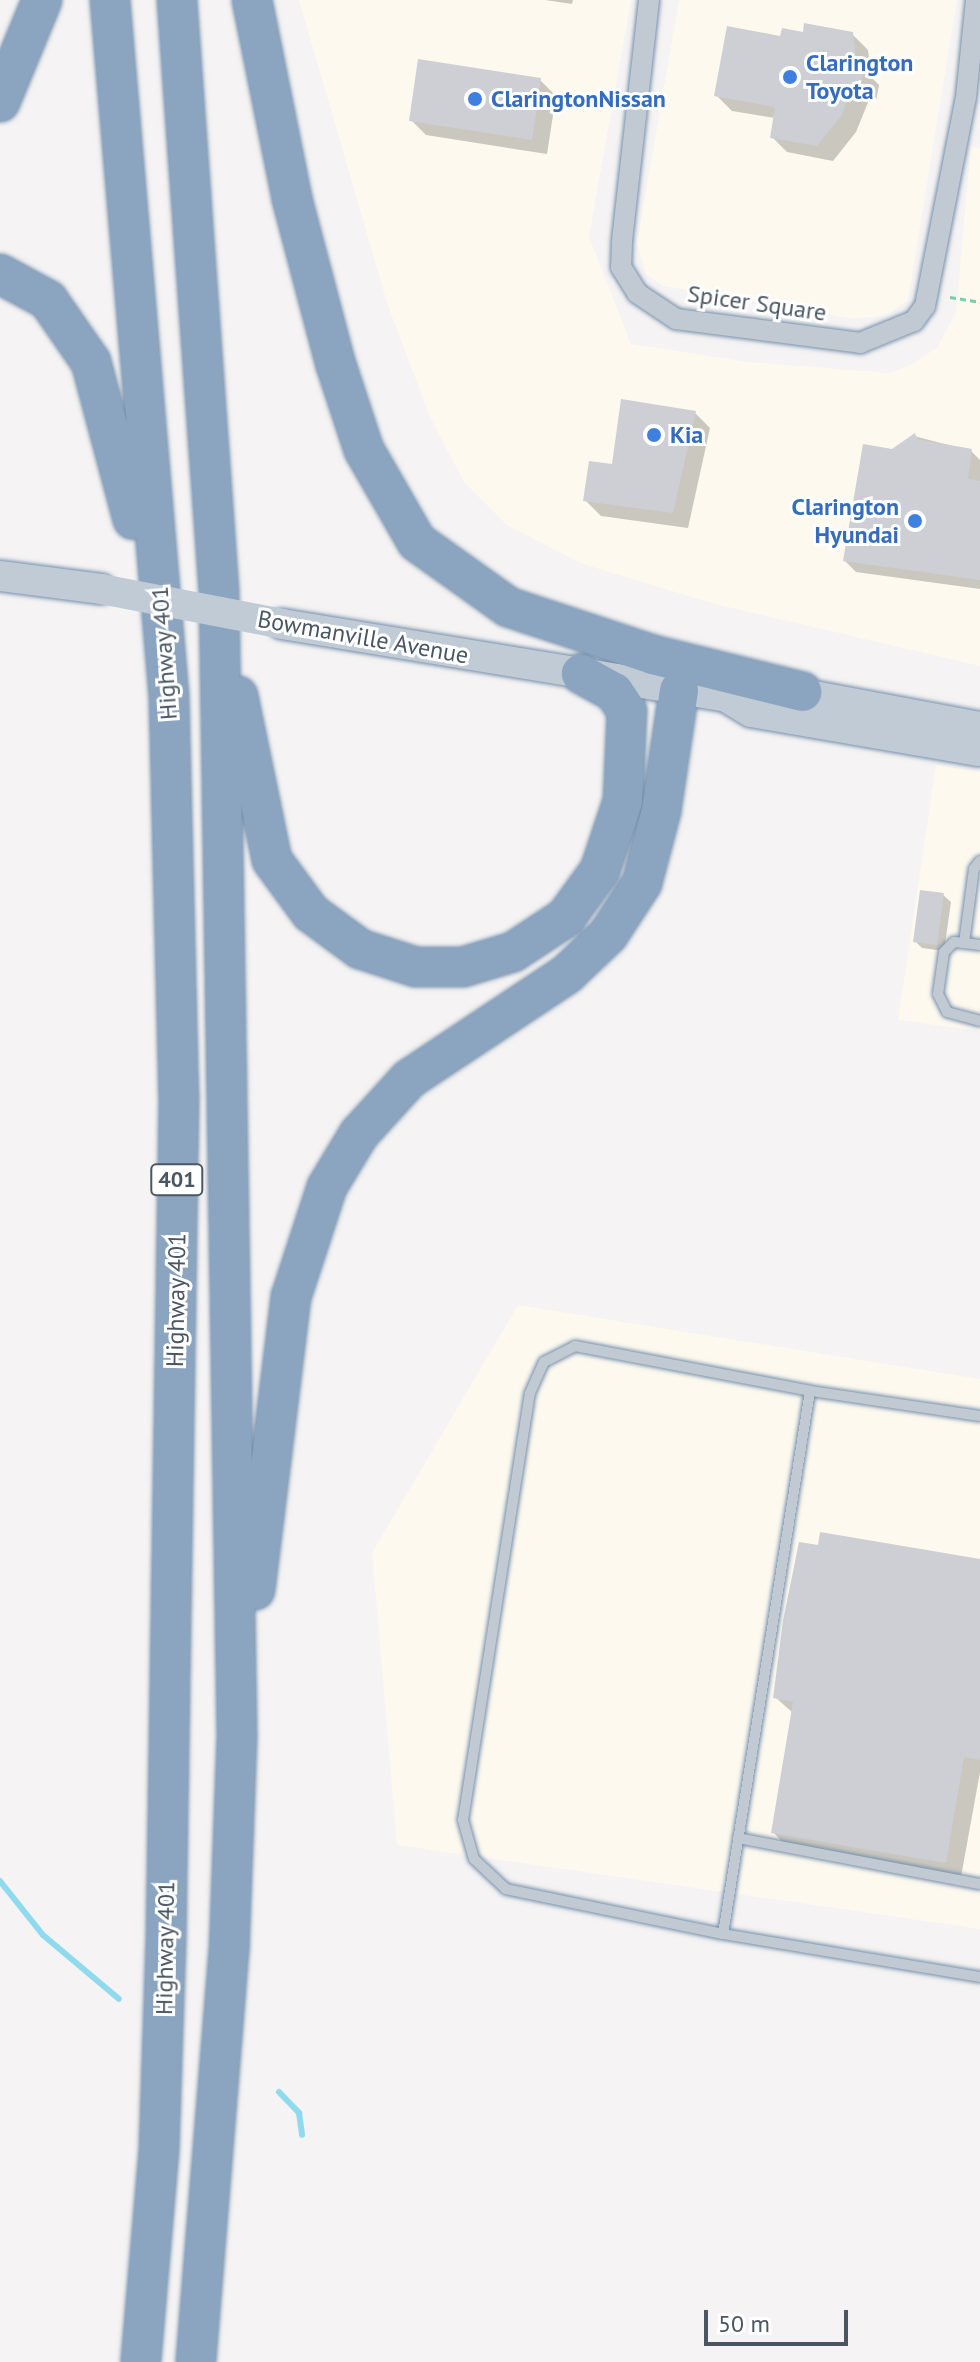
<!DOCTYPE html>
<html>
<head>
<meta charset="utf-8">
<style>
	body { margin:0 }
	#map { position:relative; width:980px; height:2362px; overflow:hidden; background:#f5f3f3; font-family:"PT Sans",sans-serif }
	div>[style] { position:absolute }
	.commercial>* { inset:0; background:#fdf9ef }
	.shadow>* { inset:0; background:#0003 }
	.stream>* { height:6px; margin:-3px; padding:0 3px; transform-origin:3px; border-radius:3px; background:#90daee }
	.building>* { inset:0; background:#cdcfd5 }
	.path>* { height:3px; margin-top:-1.5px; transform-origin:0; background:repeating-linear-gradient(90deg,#7ad0a6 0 6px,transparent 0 10px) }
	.roads { filter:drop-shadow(0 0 2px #7690ad) drop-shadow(0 0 2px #7690ad) }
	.service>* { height:10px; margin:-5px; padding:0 5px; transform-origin:5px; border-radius:5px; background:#c1cad2 }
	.minor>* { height:20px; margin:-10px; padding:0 10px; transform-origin:10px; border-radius:10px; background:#c1cad2 }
	.secondary>* { height:30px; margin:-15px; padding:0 15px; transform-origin:15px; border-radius:15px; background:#c1cbd6 }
	.motorway>* { height:38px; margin:-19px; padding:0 19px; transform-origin:19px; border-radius:19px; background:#8ba5c1 }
	.secondary-bridge>* { height:30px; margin:-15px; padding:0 15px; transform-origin:15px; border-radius:15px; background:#c1cbd6 }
	.dots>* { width:22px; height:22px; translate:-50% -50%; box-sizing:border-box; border:4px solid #fff; border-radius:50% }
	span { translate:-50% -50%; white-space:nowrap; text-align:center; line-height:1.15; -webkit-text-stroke:6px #fff; paint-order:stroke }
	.shield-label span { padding:2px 6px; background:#fff; border:2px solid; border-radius:6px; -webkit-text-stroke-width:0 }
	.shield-label { font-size:22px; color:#4a5661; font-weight:700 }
	.shop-label { font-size:24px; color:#366cbe; font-weight:700 }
	.left { translate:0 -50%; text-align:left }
	.right { translate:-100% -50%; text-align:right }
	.street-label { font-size:24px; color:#4a5661 }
	.scale { position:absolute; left:704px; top:2310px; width:144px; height:36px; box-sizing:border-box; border:4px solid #4a5661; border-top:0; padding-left:10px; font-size:24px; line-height:28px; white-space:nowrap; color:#4a5661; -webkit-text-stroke:6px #fff; paint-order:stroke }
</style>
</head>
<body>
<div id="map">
	<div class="commercial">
		<i style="clip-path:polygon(299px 0,631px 0,589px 237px,631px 344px,749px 362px,889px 373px,910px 365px,937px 348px,956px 312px,971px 146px,980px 148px,980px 666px,715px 604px,583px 564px,507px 525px,464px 482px,431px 419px,388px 306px)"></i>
		<i style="clip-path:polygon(679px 0,957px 0,908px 300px,887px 315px,854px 319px,663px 286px,646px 274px,637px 243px)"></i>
		<i style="clip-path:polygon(936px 765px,980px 772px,980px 1031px,898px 1020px)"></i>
		<i style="clip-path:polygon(518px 1305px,980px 1379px,980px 1929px,397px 1845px,372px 1553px)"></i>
	</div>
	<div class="shadow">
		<i style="clip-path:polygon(545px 0,573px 0,572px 4px)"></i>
		<i style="clip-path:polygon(804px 34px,852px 34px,868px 50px,871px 77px,879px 85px,876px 101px,869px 100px,856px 132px,833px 161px,787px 152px,772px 137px,775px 118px,732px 111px,716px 95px,782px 38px)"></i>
		<i style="clip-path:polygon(540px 80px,556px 96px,547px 154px,426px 135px,411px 120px)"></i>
		<i style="clip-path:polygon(695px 413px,710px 428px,688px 528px,601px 516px,585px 500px,613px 466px)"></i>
		<i style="clip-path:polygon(914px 436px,971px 451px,980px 460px,980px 589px,856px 572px,845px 561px,892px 451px)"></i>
		<i style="clip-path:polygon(943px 895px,951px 902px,944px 951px,922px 948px,915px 941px)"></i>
		<i style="clip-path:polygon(980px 1561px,980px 1772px,961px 1877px,788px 1848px,773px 1832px,793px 1713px,775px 1697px)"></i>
	</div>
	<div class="stream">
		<i style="left:0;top:1881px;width:69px;rotate:51.5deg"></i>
		<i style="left:43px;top:1935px;width:99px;rotate:40.1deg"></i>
		<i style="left:279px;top:2092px;width:29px;rotate:46deg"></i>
		<i style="left:299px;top:2113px;width:22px;rotate:82deg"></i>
	</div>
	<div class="building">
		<i style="clip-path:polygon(804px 23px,853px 32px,857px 67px,864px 68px,861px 86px,854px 85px,841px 116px,817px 146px,770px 138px,775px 107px,714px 96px,727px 26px,780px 36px,782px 28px,803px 32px)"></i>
		<i style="clip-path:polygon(418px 59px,541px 78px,532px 140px,409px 121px)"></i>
		<i style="clip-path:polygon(621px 399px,696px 411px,673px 513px,583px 501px,589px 461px,612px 464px)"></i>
		<i style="clip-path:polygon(915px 433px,917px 439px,972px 449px,968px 479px,980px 481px,980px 580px,843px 561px,863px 444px,892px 449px)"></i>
		<i style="clip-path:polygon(920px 890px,944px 893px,937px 945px,913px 942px)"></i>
		<i style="clip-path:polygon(820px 1532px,980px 1559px,980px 1760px,964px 1757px,946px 1863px,771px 1833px,793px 1702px,773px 1698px,783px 1621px,799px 1542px,818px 1545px)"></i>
	</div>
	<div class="path">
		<i style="left:950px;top:297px;width:30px;rotate:9deg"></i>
	</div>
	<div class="roads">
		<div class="service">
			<i style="left:980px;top:861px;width:10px;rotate:127deg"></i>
			<i style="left:974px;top:869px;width:75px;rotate:97.7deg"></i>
			<i style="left:964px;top:943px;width:16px;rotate:7deg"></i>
			<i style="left:964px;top:943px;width:10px;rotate:-174deg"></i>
			<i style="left:954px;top:942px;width:14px;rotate:135deg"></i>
			<i style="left:944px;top:952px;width:42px;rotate:98.1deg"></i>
			<i style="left:938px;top:994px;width:20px;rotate:63deg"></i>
			<i style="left:947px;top:1012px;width:34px;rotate:15deg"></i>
			<i style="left:980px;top:1416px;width:172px;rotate:-171.6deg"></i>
			<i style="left:810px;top:1391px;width:550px;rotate:99.1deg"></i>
			<i style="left:723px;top:1934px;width:261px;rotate:9.5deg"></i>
			<i style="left:738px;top:1838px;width:246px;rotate:10.8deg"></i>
			<i style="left:723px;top:1934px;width:222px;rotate:-168.3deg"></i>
			<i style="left:506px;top:1889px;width:44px;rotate:-136.8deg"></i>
			<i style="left:474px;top:1859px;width:41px;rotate:-105.8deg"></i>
			<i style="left:463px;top:1820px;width:432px;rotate:-81.1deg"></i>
			<i style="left:530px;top:1393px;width:34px;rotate:-66deg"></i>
			<i style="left:544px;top:1362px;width:35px;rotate:-27deg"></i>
			<i style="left:575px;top:1346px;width:239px;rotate:10.8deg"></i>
		</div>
		<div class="minor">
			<i style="left:649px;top:0;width:244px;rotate:96.4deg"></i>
			<i style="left:622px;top:242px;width:25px;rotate:92deg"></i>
			<i style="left:621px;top:267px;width:31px;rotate:58deg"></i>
			<i style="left:637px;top:293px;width:47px;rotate:33.7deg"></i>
			<i style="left:676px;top:319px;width:186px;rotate:7.4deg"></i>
			<i style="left:860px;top:343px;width:58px;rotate:-22.2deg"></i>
			<i style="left:914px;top:321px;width:19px;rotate:-54deg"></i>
			<i style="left:925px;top:306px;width:213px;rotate:-78.9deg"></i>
			<i style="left:966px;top:97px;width:98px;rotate:-84.1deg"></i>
		</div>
		<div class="secondary">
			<i style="left:0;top:576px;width:102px;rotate:7.3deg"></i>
			<i style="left:282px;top:624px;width:450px;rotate:9.3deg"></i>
			<i style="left:726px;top:697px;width:29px;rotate:31deg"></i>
			<i style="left:751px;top:712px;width:232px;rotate:9.7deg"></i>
			<i style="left:782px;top:690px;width:201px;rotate:10.6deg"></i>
		</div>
		<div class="motorway">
			<i style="left:110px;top:0;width:699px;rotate:85.16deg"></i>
			<i style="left:169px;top:697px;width:399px;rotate:88.6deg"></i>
			<i style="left:179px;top:1096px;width:843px;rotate:90.88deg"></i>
			<i style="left:166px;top:1939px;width:211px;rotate:91.9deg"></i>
			<i style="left:159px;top:2150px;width:213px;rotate:94.9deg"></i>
			<i style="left:177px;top:0;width:593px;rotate:85.94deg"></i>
			<i style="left:219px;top:592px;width:1144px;rotate:89.1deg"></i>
			<i style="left:237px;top:1736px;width:214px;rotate:92.1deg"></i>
			<i style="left:229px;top:1950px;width:413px;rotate:94.6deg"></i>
			<i style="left:252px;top:0;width:203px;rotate:78.6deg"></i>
			<i style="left:292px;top:199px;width:172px;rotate:75.2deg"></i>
			<i style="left:336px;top:365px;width:89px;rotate:71.8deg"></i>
			<i style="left:364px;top:450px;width:106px;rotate:60.1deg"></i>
			<i style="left:417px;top:542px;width:112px;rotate:35.5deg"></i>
			<i style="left:508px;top:607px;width:153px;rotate:18.3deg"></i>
			<i style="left:653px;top:655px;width:154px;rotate:13.9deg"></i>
			<i style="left:0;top:102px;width:110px;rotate:-67.6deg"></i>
			<i style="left:0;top:274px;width:55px;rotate:28.4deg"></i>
			<i style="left:48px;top:300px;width:75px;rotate:55.3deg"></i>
			<i style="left:91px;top:362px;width:163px;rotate:75.1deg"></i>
			<i style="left:238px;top:696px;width:167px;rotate:78.3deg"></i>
			<i style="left:272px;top:860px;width:66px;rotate:53.7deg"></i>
			<i style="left:311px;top:913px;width:61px;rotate:36.3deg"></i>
			<i style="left:360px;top:949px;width:59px;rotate:17.8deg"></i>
			<i style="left:416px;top:967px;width:47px"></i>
			<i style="left:463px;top:967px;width:52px;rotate:-16.7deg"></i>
			<i style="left:513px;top:952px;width:64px;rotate:-33.4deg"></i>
			<i style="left:566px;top:917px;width:58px;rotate:-54.1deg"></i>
			<i style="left:600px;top:870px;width:73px;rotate:-71.6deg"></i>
			<i style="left:623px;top:801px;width:90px;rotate:-87.5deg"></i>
			<i style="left:627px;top:711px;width:23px;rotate:-124deg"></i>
			<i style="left:614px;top:692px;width:38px;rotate:-151deg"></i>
			<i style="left:255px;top:1590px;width:295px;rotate:-83deg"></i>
			<i style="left:291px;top:1297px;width:116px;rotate:-71.9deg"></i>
			<i style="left:327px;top:1187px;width:62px;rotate:-58.9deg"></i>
			<i style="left:359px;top:1134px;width:74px;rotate:-47.7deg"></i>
			<i style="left:409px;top:1079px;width:190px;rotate:-33.6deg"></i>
			<i style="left:567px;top:974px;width:57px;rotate:-43.6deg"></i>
			<i style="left:608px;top:935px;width:62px;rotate:-56.8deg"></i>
			<i style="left:642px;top:883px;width:74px;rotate:-75.2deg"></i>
			<i style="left:661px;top:811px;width:122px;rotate:-81.5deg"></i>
		</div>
	</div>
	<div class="secondary-bridge">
		<i style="left:101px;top:589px;width:184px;rotate:10.9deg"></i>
	</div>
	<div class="dots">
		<i style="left:790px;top:77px;background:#3f7fe0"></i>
		<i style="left:475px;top:99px;background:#3f7fe0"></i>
		<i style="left:654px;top:435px;background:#3f7fe0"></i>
		<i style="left:915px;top:521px;background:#3f7fe0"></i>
	</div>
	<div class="shield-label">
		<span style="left:177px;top:1180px">401</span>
	</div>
	<div class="shop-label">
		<span class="left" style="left:806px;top:77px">Clarington<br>Toyota</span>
		<span class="left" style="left:491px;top:99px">ClaringtonNissan</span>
		<span class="left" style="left:670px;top:435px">Kia</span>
		<span class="right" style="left:899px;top:521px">Clarington<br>Hyundai</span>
	</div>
	<div class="street-label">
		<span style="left:757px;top:303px;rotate:8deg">Spicer Square</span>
		<span style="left:363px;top:637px;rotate:10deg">Bowmanville Avenue</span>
		<span style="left:164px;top:653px;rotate:-94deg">Highway 401</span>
		<span style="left:176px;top:1300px;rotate:-89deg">Highway 401</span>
		<span style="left:165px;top:1948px;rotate:-89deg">Highway 401</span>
	</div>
	<div class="scale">50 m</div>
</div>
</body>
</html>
